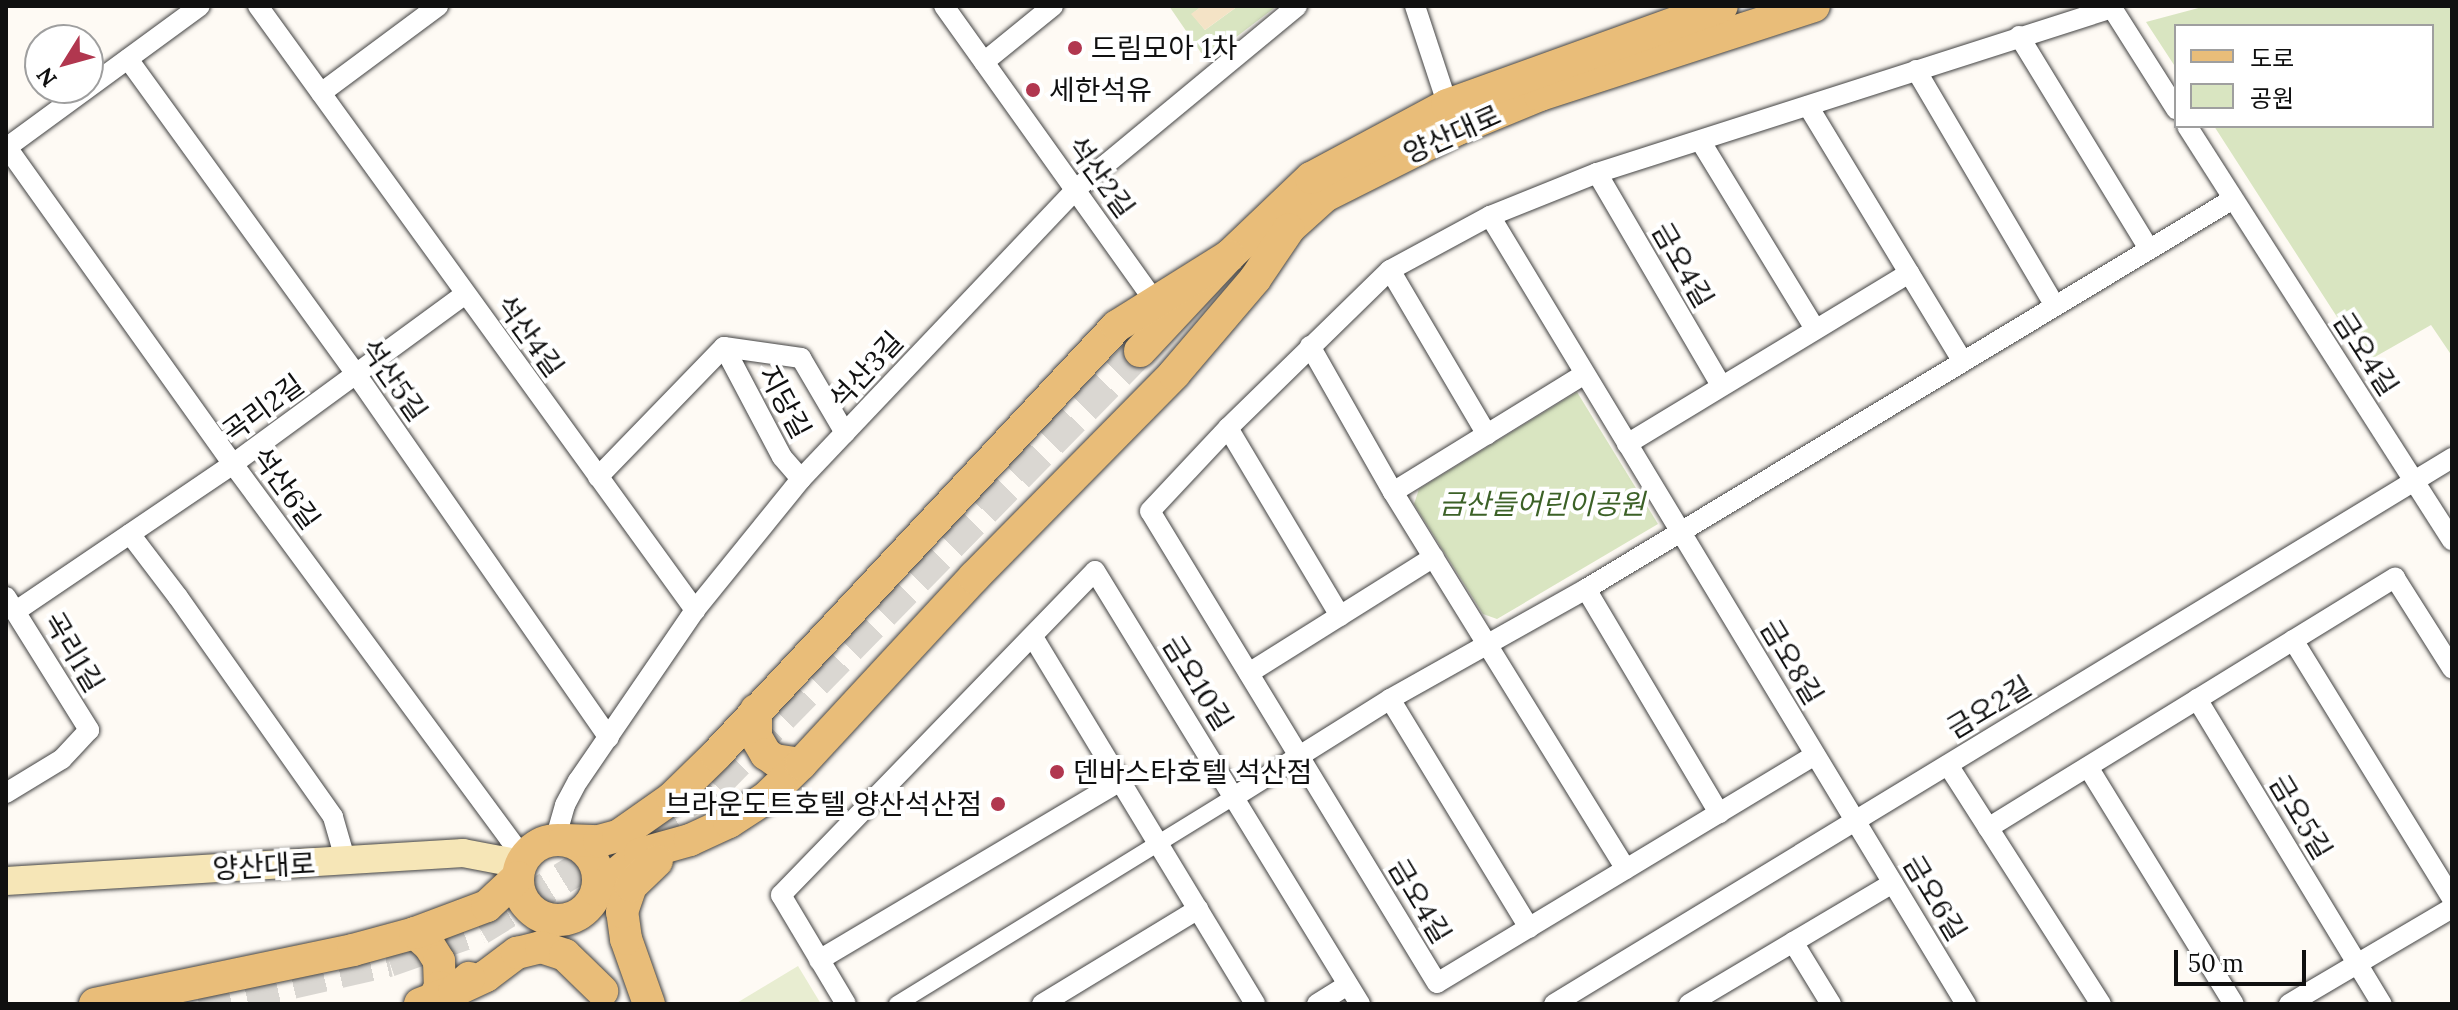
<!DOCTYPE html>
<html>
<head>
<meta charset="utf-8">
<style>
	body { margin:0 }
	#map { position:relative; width:2458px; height:1010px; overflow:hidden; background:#fefaf4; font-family:Lora,"Noto Sans KR",serif }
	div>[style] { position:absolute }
	.green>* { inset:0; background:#d9e5c1 }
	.sand>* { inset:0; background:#f4e3c6 }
	.pitch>* { inset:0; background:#e8edd1 }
	.primary-tunnel>* { height:32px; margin-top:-16px; transform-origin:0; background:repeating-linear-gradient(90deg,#dad7d2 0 32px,transparent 0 48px) }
	.roads { filter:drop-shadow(0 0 2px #434343) drop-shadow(0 0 2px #434343) }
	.pedestrian>* { height:16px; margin:-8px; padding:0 8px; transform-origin:8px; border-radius:8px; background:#fff }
	.minor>* { height:20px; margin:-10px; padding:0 10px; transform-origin:10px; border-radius:10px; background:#fff }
	.secondary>* { height:28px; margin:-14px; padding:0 14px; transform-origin:14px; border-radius:14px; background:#f6e6b7 }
	.primary>* { height:32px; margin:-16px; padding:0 16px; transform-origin:16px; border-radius:16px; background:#e9bd79 }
	.primary>.ring { margin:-16px; padding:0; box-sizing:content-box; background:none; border:32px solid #e9bd79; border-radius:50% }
	.dots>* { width:22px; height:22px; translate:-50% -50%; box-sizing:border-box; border:4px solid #fff; border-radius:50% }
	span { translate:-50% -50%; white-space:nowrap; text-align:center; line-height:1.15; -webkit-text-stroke:8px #fff; paint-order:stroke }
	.poi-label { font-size:28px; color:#101010 }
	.left { translate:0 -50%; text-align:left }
	.right { translate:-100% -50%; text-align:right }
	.street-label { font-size:28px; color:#101010 }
	.park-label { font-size:28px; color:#3c6127; font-style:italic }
	.frame { position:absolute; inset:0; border:8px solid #101010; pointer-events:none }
	.legend { position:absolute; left:2174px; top:24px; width:260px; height:104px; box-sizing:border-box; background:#fff; border:2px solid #9f9f9f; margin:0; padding:10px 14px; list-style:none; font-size:24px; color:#101010 }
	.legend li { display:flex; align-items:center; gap:16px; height:40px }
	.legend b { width:40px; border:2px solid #9f9f9f }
	.north { position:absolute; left:24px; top:24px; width:80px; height:80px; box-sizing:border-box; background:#fff; border:2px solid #9f9f9f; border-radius:50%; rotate:233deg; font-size:22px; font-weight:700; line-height:32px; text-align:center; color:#101010 }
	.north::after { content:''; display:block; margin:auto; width:28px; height:36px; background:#b1374f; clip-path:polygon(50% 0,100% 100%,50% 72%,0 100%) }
	.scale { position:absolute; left:2174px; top:950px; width:132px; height:36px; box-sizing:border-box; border:4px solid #101010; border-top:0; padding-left:10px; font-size:24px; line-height:28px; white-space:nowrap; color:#101010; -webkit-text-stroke:6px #fff; paint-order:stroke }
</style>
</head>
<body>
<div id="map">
	<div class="green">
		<i style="clip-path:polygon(1169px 6px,1202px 6px,1192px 14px,1205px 30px,1238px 6px,1277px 6px,1206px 60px)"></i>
		<i style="clip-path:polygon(2206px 6px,2452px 6px,2452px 356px,2431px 325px,2366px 362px,2214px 126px,2432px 126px,2432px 26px,2176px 26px,2176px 68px,2146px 22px)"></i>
		<i style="clip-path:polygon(1577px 392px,1658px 524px,1497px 619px,1483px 614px,1414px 504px,1419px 489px)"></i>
	</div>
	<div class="sand">
		<i style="clip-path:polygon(1202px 6px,1238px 6px,1205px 30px,1191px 14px)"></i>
	</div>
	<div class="pitch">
		<i style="clip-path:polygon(798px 966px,821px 1004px,735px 1004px)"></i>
	</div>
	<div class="primary-tunnel">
		<i style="left:199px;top:1004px;width:195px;rotate:-12.8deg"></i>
		<i style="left:389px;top:961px;width:96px;rotate:-19.4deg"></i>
		<i style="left:480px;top:929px;width:276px;rotate:-31.5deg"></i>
		<i style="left:715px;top:785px;width:607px;rotate:-45.6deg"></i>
	</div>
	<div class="roads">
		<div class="pedestrian">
			<i style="left:897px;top:1004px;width:395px;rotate:-31.6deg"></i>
		</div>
		<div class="minor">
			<i style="left:258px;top:6px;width:746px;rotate:54.11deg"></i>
			<i style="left:944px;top:6px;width:365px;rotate:54.5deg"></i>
			<i style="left:1415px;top:6px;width:112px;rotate:71.7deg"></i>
			<i style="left:2019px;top:36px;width:250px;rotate:58.6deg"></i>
			<i style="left:128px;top:59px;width:389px;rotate:54.1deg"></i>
			<i style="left:356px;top:374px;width:443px;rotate:55.2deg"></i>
			<i style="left:984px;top:62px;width:89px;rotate:-39.1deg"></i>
			<i style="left:1916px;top:70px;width:274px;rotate:59.5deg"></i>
			<i style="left:321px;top:93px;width:146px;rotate:-36.6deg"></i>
			<i style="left:1808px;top:106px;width:299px;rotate:58.8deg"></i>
			<i style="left:2187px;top:126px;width:492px;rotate:57.4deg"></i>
			<i style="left:1701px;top:142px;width:219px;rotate:58.6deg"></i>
			<i style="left:6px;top:146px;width:391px;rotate:54.5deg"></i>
			<i style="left:233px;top:464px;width:490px;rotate:53.6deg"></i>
			<i style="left:6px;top:148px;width:240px;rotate:-36.2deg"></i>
			<i style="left:1597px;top:173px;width:246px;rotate:59.7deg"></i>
			<i style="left:1490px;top:216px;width:921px;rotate:58.87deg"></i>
			<i style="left:1390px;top:270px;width:191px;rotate:59.5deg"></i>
			<i style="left:1310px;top:346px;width:168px;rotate:60.4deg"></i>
			<i style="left:1393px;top:492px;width:443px;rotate:58.3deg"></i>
			<i style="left:724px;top:347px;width:78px;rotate:8.1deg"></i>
			<i style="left:801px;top:358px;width:87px;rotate:59.6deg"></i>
			<i style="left:724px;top:347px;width:124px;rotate:62.2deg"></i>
			<i style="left:782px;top:457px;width:29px;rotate:49deg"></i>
			<i style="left:1228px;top:428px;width:219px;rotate:59.2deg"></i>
			<i style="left:1627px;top:444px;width:330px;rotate:-31.2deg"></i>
			<i style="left:598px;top:477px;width:181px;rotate:-45.9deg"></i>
			<i style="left:1393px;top:492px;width:225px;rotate:-31.6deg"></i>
			<i style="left:130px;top:534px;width:79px;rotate:52.7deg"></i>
			<i style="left:178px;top:597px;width:269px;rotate:54.8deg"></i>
			<i style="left:333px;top:817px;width:47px;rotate:73.9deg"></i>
			<i style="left:1586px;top:589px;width:261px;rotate:59.3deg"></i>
			<i style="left:6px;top:597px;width:157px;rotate:58deg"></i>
			<i style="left:89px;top:730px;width:40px;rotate:133deg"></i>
			<i style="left:62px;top:759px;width:66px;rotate:148.7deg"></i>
			<i style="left:16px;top:611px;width:262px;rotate:-34.1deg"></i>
			<i style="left:233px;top:464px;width:288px;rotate:-36.2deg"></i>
			<i style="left:1033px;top:637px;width:429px;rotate:58.8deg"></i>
			<i style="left:2293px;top:640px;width:303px;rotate:58.4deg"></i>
			<i style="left:1249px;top:673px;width:218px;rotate:-32.1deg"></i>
			<i style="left:1390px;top:699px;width:268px;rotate:58.7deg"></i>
			<i style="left:2197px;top:699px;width:357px;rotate:58.8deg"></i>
			<i style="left:1815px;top:755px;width:441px;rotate:148.9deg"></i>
			<i style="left:1437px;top:983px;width:552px;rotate:-121.3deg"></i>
			<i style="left:1150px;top:511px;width:114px;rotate:-46.8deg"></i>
			<i style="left:1228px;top:428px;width:226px;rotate:-44.3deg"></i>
			<i style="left:1390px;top:270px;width:114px;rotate:-28.4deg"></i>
			<i style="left:1490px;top:216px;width:115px;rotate:-21.9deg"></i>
			<i style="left:1597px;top:173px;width:541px;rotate:-17.76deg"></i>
			<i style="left:2112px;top:8px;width:120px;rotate:57.6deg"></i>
			<i style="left:1948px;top:765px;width:284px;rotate:57.4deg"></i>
			<i style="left:2088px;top:767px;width:278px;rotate:58.4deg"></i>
			<i style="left:1234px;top:797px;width:184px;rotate:-32.1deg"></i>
			<i style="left:1390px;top:699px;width:225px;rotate:-29.3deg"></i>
			<i style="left:1586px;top:589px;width:755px;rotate:-31.08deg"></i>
			<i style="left:1988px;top:828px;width:478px;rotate:-31.6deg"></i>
			<i style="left:2395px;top:578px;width:107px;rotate:57.7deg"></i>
			<i style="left:555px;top:840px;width:36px;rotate:-74deg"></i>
			<i style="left:565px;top:805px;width:27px;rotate:-62deg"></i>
			<i style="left:578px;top:781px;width:207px;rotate:-55.6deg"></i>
			<i style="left:695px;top:610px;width:169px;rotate:-51deg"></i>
			<i style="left:801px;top:479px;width:400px;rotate:-46.5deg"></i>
			<i style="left:1076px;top:189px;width:287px;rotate:-39.6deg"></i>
			<i style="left:1793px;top:942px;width:73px;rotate:58.5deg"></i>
			<i style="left:819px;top:960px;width:351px;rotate:-30.7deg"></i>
			<i style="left:846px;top:1004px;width:127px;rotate:-120.8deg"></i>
			<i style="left:781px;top:895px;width:451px;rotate:-45.9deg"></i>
			<i style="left:1095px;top:571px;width:508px;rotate:58.53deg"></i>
			<i style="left:1042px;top:1004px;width:183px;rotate:-31.3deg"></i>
			<i style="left:1317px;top:1004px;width:36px;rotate:-32deg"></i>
			<i style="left:1554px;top:1004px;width:1051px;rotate:-31.3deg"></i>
			<i style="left:1689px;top:1004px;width:237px;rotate:-30.7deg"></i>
			<i style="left:2289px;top:1004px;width:189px;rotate:-30.5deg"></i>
		</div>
		<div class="secondary">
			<i style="left:6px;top:881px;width:458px;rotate:-3.5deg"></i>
			<i style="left:463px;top:853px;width:59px;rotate:10.7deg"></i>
		</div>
		<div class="primary">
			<i style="left:1275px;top:241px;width:67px;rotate:-42deg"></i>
			<i style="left:1325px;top:196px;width:149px;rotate:-26.7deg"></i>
			<i style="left:1458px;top:129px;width:89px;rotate:-22.5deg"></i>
			<i style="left:1540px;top:95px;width:288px;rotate:-18deg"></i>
			<i style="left:1140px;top:351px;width:130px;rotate:-46.9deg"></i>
			<i style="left:1229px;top:256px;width:113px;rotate:-43.6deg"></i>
			<i style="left:1311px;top:178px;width:154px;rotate:-28.2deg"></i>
			<i style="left:1447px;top:105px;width:292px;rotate:-19.8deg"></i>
			<i style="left:756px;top:710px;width:27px;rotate:90deg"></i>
			<i style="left:756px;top:737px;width:20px;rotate:60deg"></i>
			<i style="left:766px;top:754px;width:11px;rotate:34deg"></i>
			<i style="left:775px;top:760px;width:26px;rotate:9deg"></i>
			<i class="ring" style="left:518px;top:840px;width:48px;height:48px"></i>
			<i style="left:565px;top:840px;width:34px;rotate:2deg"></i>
			<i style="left:599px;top:841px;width:20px;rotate:-15deg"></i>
			<i style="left:618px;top:836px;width:66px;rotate:-35.1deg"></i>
			<i style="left:672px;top:798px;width:62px;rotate:-44.3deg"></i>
			<i style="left:716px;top:755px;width:587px;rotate:-46.93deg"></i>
			<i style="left:1117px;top:326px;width:132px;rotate:-32deg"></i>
			<i style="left:597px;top:890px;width:56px;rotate:-39.9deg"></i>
			<i style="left:640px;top:854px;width:52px;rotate:-15.6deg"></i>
			<i style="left:690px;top:840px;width:43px;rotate:-24.8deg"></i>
			<i style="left:729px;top:822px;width:44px;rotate:-33deg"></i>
			<i style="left:766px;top:798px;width:49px;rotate:-44.2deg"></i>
			<i style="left:801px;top:764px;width:255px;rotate:-47.2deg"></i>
			<i style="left:974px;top:577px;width:285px;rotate:-45.4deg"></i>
			<i style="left:1174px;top:374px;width:125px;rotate:-49.5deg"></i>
			<i style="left:1255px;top:279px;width:60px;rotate:-55.8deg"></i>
			<i style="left:415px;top:933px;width:18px;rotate:41deg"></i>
			<i style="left:429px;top:945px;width:19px;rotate:58deg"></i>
			<i style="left:439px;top:961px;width:26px;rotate:88deg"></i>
			<i style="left:440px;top:987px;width:15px;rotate:118deg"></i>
			<i style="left:454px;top:991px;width:35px;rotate:-25deg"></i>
			<i style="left:486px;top:976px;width:39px;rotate:-37deg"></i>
			<i style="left:517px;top:953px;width:25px;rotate:-14deg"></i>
			<i style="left:541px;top:947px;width:25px;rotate:18deg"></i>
			<i style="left:565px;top:955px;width:52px;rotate:44.2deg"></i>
			<i style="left:95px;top:1004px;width:264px;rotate:-11.8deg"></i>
			<i style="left:353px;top:950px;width:64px;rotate:-15.3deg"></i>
			<i style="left:415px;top:933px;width:77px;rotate:-20.6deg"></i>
			<i style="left:487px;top:906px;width:42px;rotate:-43.1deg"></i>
			<i style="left:420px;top:1004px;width:36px;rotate:-21deg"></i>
			<i style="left:454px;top:991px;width:20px;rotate:-41deg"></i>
			<i style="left:649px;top:1004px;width:69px;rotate:-109.5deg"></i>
			<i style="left:626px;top:939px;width:27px;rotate:-98deg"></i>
			<i style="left:622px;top:912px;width:28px;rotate:-71deg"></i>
			<i style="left:631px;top:886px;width:36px;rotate:-44deg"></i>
		</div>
	</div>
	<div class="dots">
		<i style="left:1075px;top:48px;background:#b1374f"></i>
		<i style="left:1033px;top:90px;background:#b1374f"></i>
		<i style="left:1057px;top:772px;background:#b1374f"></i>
		<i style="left:998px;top:804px;background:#b1374f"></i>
	</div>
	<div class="poi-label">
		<span class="left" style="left:1091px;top:48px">드림모아 1차</span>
		<span class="left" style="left:1049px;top:90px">세한석유</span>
		<span class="left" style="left:1073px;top:772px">덴바스타호텔 석산점</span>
		<span class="right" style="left:982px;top:804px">브라운도트호텔 양산석산점</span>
	</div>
	<div class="street-label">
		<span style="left:1452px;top:134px;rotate:-24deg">양산대로</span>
		<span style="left:1101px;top:177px;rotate:54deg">석산2길</span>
		<span style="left:1683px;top:265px;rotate:60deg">금오4길</span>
		<span style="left:530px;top:336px;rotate:54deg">석산4길</span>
		<span style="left:2366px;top:354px;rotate:57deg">금오4길</span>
		<span style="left:866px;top:370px;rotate:-47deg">석산3길</span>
		<span style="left:394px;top:380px;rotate:55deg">석산5길</span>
		<span style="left:785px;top:402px;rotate:62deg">지당길</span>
		<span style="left:263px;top:408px;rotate:-36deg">곡리2길</span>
		<span style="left:286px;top:488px;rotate:54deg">석산6길</span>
		<span style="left:74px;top:652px;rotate:59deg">곡리1길</span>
		<span style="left:1792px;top:662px;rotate:59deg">금오8길</span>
		<span style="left:1198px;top:683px;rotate:58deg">금오10길</span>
		<span style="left:1989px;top:707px;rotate:-31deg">금오2길</span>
		<span style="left:2301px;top:817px;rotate:59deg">금오5길</span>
		<span style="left:264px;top:866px;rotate:-3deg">양산대로</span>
		<span style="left:1935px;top:898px;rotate:59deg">금오6길</span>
		<span style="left:1420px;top:901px;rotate:59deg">금오4길</span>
	</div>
	<div class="park-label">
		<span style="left:1542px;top:504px">금산들어린이공원</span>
	</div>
	<div class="frame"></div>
	<ul class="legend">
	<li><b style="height:10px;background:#e9bd79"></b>도로</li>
	<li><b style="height:22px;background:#d9e5c1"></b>공원</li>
	</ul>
	<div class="north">N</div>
	<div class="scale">50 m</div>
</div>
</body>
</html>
